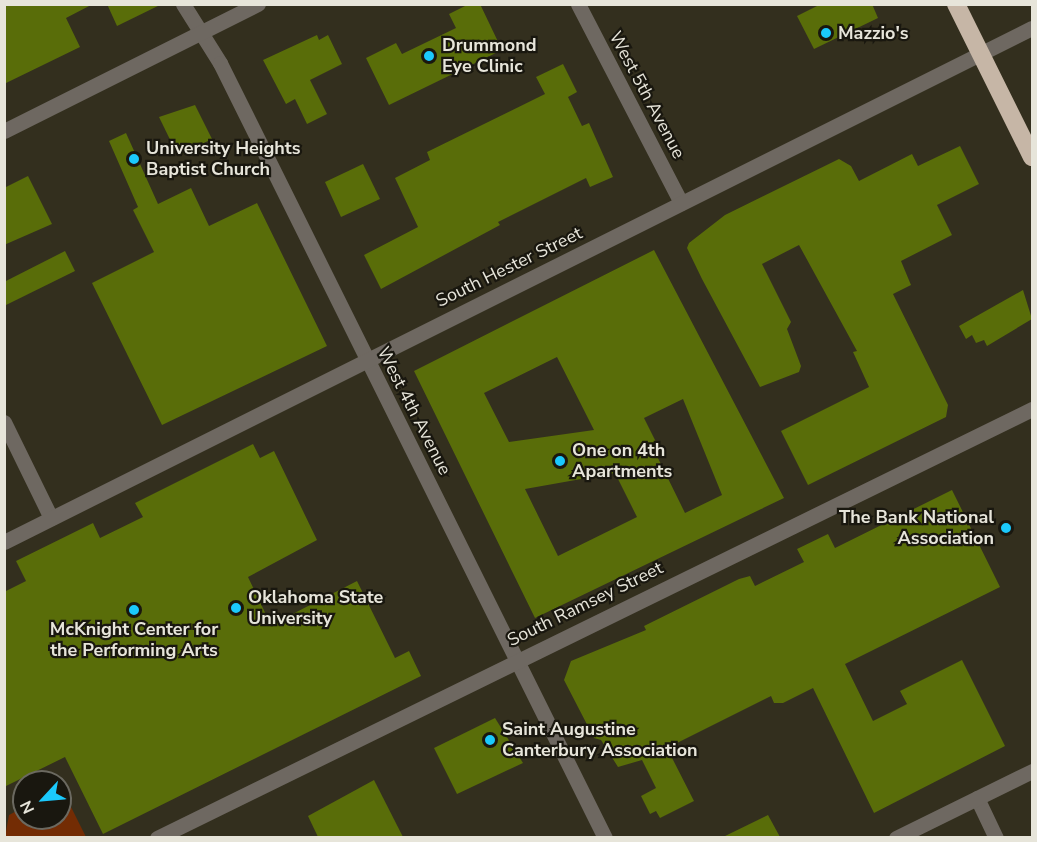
<!DOCTYPE html>
<html>
<head>
<meta charset="utf-8">
<style>
	body { margin:0 }
	#map { position:relative; width:1037px; height:842px; overflow:hidden; background:#332f1e; font-family:"Nunito Sans",sans-serif }
	div>[style] { position:absolute }
	.green>* { inset:0; background:#732c04 }
	.building>* { inset:0; background:#596d09 }
	.minor>* { height:15px; margin:-7.5px; padding:0 7.5px; transform-origin:7.5px; border-radius:7.5px; background:#6e6861 }
	.highway>* { height:18px; margin:-9px; padding:0 9px; transform-origin:9px; border-radius:9px; background:#c6b6a6 }
	.dots>* { width:16px; height:16px; translate:-50% -50%; box-sizing:border-box; border:3px solid #19170f; border-radius:50% }
	span { translate:-50% -50%; white-space:nowrap; text-align:center; line-height:1.15; -webkit-text-stroke:4.5px #19170f; paint-order:stroke }
	.poi-label { font-size:18px; color:#e7e5da; font-weight:700 }
	.left { translate:0 -50%; text-align:left }
	.right { translate:-100% -50%; text-align:right }
	.street-label { font-size:18px; color:#e7e5da }
	.frame { position:absolute; inset:0; border:6px solid #e7e5da; pointer-events:none }
	.north { position:absolute; left:12px; top:770px; width:60px; height:60px; box-sizing:border-box; background:#19170f; border:2px solid #6b6960; border-radius:50%; rotate:244deg; font-size:16px; font-weight:700; line-height:24px; text-align:center; color:#e7e5da }
	.north::after { content:''; display:block; margin:auto; width:21px; height:27px; background:#1bc9fc; clip-path:polygon(50% 0,100% 100%,50% 72%,0 100%) }
</style>
</head>
<body>
<div id="map">
	<div class="green">
		<i style="clip-path:polygon(62px 789px,86px 837px,5px 837px,9px 815px,24px 807px,24px 818px,60px 818px)"></i>
	</div>
	<div class="building">
		<i style="clip-path:polygon(4px 4px,93px 4px,66px 18px,80px 47px,4px 84px)"></i>
		<i style="clip-path:polygon(107px 4px,162px 4px,117px 26px)"></i>
		<i style="clip-path:polygon(469px 4px,480px 4px,502px 50px,389px 105px,366px 58px,396px 43px,402px 54px,456px 28px,449px 14px)"></i>
		<i style="clip-path:polygon(821px 4px,872px 4px,878px 18px,814px 49px,797px 16px)"></i>
		<i style="clip-path:polygon(317px 35px,319px 40px,328px 35px,342px 64px,310px 80px,327px 114px,307px 124px,295px 99px,286px 104px,263px 60px)"></i>
		<i style="clip-path:polygon(563px 64px,577px 92px,568px 97px,582px 126px,589px 123px,613px 177px,590px 187px,586px 178px,498px 222px,500px 225px,381px 289px,364px 255px,418px 227px,395px 178px,430px 160px,427px 152px,545px 94px,536px 77px)"></i>
		<i style="clip-path:polygon(195px 105px,212px 139px,178px 156px,159px 117px)"></i>
		<i style="clip-path:polygon(126px 133px,158px 204px,191px 188px,209px 226px,257px 203px,327px 346px,162px 425px,92px 283px,154px 252px,133px 210px,138px 207px,109px 141px)"></i>
		<i style="clip-path:polygon(960px 146px,979px 184px,937px 205px,952px 235px,901px 261px,911px 285px,893px 294px,948px 405px,946px 417px,808px 485px,781px 431px,869px 387px,853px 352px,857px 351px,799px 245px,762px 264px,791px 322px,787px 329px,801px 366px,799px 372px,760px 387px,702px 279px,687px 248px,689px 243px,725px 215px,839px 159px,851px 166px,859px 181px,912px 154px,918px 166px)"></i>
		<i style="clip-path:polygon(363px 164px,380px 199px,341px 217px,325px 182px)"></i>
		<i style="clip-path:polygon(28px 176px,52px 224px,4px 245px,4px 188px)"></i>
		<i style="clip-path:polygon(evenodd,654px 250px,784px 498px,535px 618px,414px 371px,654px 250px,557px 357px,594px 430px,509px 442px,484px 393px,557px 357px,654px 250px,683px 399px,722px 495px,685px 513px,654px 450px,659px 448px,644px 418px,683px 399px,654px 250px,615px 473px,637px 517px,558px 556px,525px 489px,615px 473px)"></i>
		<i style="clip-path:polygon(65px 251px,75px 271px,4px 306px,4px 282px)"></i>
		<i style="clip-path:polygon(1023px 290px,1032px 319px,987px 346px,984px 340px,976px 343px,972px 335px,966px 339px,959px 326px)"></i>
		<i style="clip-path:polygon(253px 444px,260px 458px,274px 451px,317px 540px,248px 577px,271px 625px,357px 581px,395px 658px,409px 651px,421px 676px,103px 834px,65px 757px,4px 787px,4px 592px,26px 581px,16px 561px,93px 523px,100px 538px,143px 517px,135px 503px)"></i>
		<i style="clip-path:polygon(952px 490px,1000px 587px,845px 664px,873px 721px,907px 704px,900px 691px,962px 660px,1005px 746px,874px 813px,813px 688px,783px 703px,774px 703px,771px 696px,667px 748px,694px 801px,660px 818px,656px 811px,650px 814px,641px 796px,656px 788px,642px 760px,618px 767px,601px 740px,594px 738px,564px 680px,571px 661px,646px 630px,644px 626px,739px 579px,750px 576px,755px 586px,804px 562px,797px 549px,828px 534px,835px 548px)"></i>
		<i style="clip-path:polygon(495px 718px,523px 763px,457px 794px,434px 748px)"></i>
		<i style="clip-path:polygon(374px 780px,403px 837px,318px 837px,308px 816px)"></i>
		<i style="clip-path:polygon(768px 815px,780px 837px,723px 837px)"></i>
	</div>
	<div class="minor">
		<i style="left:183px;top:4px;width:70px;rotate:57.9deg"></i>
		<i style="left:220px;top:63px;width:865px;rotate:63.58deg"></i>
		<i style="left:578px;top:4px;width:224px;rotate:62.6deg"></i>
		<i style="left:4px;top:131px;width:284px;rotate:-26.6deg"></i>
		<i style="left:4px;top:422px;width:107px;rotate:63.9deg"></i>
		<i style="left:4px;top:542px;width:1149px;rotate:-26.57deg"></i>
		<i style="left:977px;top:798px;width:44px;rotate:64.6deg"></i>
		<i style="left:157px;top:838px;width:975px;rotate:-26.12deg"></i>
		<i style="left:896px;top:838px;width:152px;rotate:-26.2deg"></i>
	</div>
	<div class="highway">
		<i style="left:956px;top:4px;width:171px;rotate:63.6deg"></i>
	</div>
	<div class="dots">
		<i style="left:826px;top:33px;background:#1bc9fc"></i>
		<i style="left:429px;top:56px;background:#1bc9fc"></i>
		<i style="left:134px;top:159px;background:#1bc9fc"></i>
		<i style="left:560px;top:461px;background:#1bc9fc"></i>
		<i style="left:1006px;top:528px;background:#1bc9fc"></i>
		<i style="left:236px;top:608px;background:#1bc9fc"></i>
		<i style="left:134px;top:610px;background:#1bc9fc"></i>
		<i style="left:490px;top:740px;background:#1bc9fc"></i>
	</div>
	<div class="poi-label">
		<span class="left" style="left:838px;top:33px">Mazzio's</span>
		<span class="left" style="left:442px;top:56px">Drummond<br>Eye Clinic</span>
		<span class="left" style="left:146px;top:159px">University Heights<br>Baptist Church</span>
		<span class="left" style="left:572px;top:461px">One on 4th<br>Apartments</span>
		<span class="right" style="left:994px;top:528px">The Bank National<br>Association</span>
		<span class="left" style="left:248px;top:608px">Oklahoma State<br>University</span>
		<span style="left:134px;top:640px">McKnight Center for<br>the Performing Arts</span>
		<span class="left" style="left:502px;top:740px">Saint Augustine<br>Canterbury Association</span>
	</div>
	<div class="street-label">
		<span style="left:647px;top:95px;rotate:62deg">West 5th Avenue</span>
		<span style="left:509px;top:267px;rotate:-26deg">South Hester Street</span>
		<span style="left:414px;top:411px;rotate:63deg">West 4th Avenue</span>
		<span style="left:585px;top:604px;rotate:-26deg">South Ramsey Street</span>
	</div>
	<div class="frame"></div>
	<div class="north">N</div>
</div>
</body>
</html>
